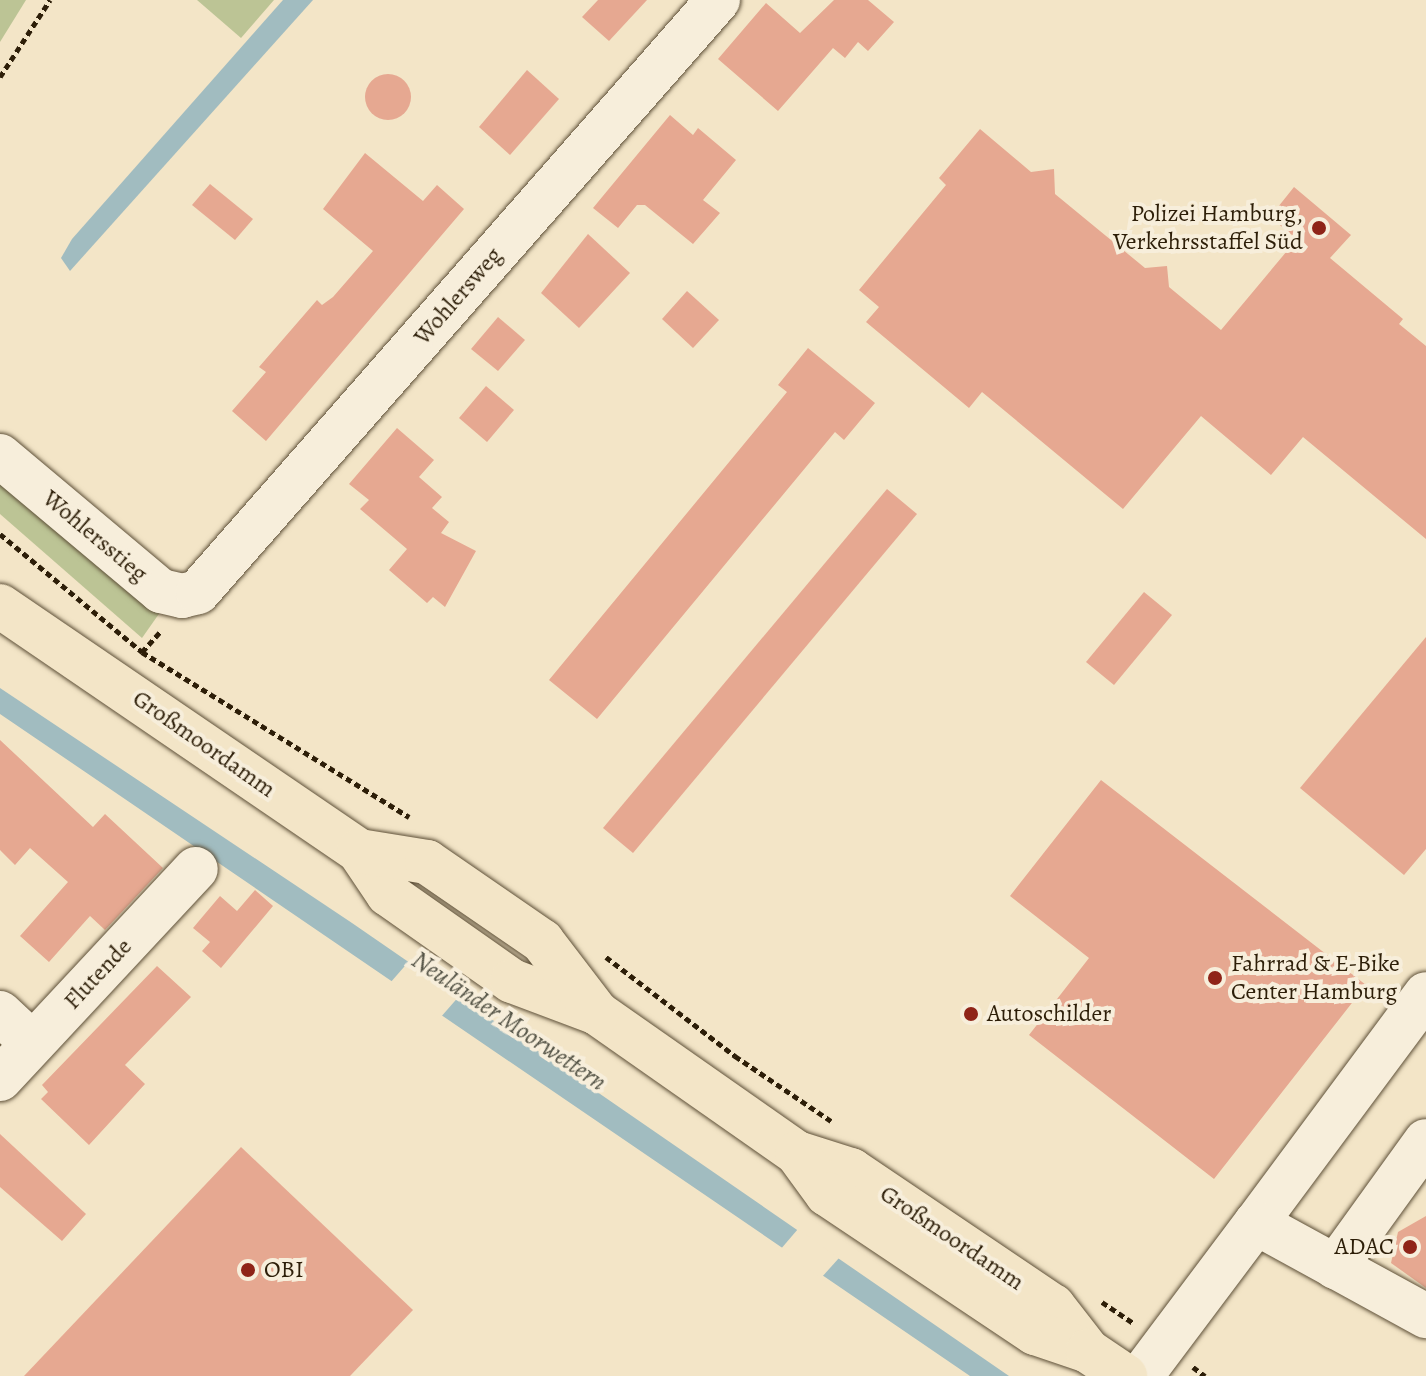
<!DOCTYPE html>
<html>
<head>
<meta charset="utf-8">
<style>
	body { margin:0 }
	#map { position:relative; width:1426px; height:1376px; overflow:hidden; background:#f3e5c7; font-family:Alegreya,serif }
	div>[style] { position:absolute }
	.green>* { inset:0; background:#bcc495 }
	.water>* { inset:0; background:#a1bcc0 }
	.pier>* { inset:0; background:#f3e5c7 }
	.building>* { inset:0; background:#e6a891 }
	.round { border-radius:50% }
	.path>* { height:5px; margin-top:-2.5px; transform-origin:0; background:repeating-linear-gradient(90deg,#2d1e08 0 6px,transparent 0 10px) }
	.roads { filter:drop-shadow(0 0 2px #5e5038) drop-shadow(0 0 2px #5e5038) }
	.minor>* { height:44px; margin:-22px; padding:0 22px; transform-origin:22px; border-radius:22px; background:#f7eedb }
	.major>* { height:44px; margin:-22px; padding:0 22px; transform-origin:22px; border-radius:22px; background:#f3e5c7 }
	.dots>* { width:22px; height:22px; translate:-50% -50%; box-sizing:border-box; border:4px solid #f7eedb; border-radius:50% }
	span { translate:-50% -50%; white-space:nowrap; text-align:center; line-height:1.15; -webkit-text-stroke:8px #f7eedb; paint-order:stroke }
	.poi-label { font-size:24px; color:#2d1e08 }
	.right { translate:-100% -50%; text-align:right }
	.left { translate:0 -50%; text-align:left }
	.street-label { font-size:24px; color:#2d1e08 }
	.water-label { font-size:26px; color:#565548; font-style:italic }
</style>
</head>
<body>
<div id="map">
	<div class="green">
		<i style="clip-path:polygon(0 0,26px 0,0 42px)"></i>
		<i style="clip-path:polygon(197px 0,274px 0,241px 38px)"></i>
		<i style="clip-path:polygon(0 474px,161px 611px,142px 638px,0 514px)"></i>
	</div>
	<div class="water">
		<i style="clip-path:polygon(283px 0,313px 0,70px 271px,61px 258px,72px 239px)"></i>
		<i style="clip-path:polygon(0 688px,352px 923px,1009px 1376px,970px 1376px,97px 780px,0 714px)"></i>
	</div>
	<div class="pier">
		<i style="clip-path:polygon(411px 959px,461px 994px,440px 1018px,390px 983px)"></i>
		<i style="clip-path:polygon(798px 1229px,839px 1258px,821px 1278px,780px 1250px)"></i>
	</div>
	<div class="building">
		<i style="clip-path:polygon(598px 0,647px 0,609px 41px,582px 17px)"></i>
		<i style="clip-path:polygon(834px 0,868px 0,894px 22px,868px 51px,858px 42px,845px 58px,833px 48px,778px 111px,718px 59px,766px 3px,800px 33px)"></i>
		<i style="clip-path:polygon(527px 70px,559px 99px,510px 155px,479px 127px)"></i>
		<i class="round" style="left:365px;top:74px;width:46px;height:46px"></i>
		<i style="clip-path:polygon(670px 115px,693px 135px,698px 128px,736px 160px,703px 200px,720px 213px,693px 244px,645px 205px,637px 205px,618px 228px,593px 208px)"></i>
		<i style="clip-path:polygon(980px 129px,1031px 172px,1054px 169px,1055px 194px,1145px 268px,1167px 266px,1169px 287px,1221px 330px,1297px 239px,1270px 217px,1294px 187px,1351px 235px,1330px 258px,1403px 319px,1399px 324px,1426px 346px,1426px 539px,1303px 437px,1271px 475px,1201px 416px,1123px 509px,982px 392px,969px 408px,866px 322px,879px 307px,859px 290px,946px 185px,939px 178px)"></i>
		<i style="clip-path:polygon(365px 153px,423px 201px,437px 185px,464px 209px,266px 441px,232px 411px,266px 372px,259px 367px,317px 300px,322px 305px,333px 297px,373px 251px,323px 209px)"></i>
		<i style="clip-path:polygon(210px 184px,253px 219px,235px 240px,192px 205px)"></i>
		<i style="clip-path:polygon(588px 234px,630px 273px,579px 328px,541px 293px)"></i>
		<i style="clip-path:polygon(687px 291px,719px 320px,693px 348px,662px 319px)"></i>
		<i style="clip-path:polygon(498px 317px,525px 340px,498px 371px,471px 349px)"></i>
		<i style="clip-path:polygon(808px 348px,875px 403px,844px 440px,835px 432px,597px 719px,549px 680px,787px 392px,778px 385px)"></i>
		<i style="clip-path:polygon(486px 386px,514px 410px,487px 442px,459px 418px)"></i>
		<i style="clip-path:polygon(397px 428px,434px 460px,419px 477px,442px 497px,432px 508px,449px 522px,441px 533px,476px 551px,445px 607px,433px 597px,427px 603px,389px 570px,407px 549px,360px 509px,369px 500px,349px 484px)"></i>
		<i style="clip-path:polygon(887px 489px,917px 514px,633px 853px,603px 828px)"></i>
		<i style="clip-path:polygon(1144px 592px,1172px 615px,1114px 685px,1086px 662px)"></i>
		<i style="clip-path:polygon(1426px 637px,1426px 849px,1404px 875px,1300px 788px)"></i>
		<i style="clip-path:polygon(0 740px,93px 827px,105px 814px,163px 868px,105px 930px,90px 916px,49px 962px,20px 936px,68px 882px,30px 848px,15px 865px,0 850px)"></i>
		<i style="clip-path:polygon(1101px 780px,1366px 985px,1214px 1179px,1029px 1035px,1089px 958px,1010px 896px)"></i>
		<i style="clip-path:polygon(255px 890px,273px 906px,221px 968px,202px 951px,210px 942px,193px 928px,220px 896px,237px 911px)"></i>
		<i style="clip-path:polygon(157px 966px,191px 997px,125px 1065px,145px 1084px,89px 1145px,41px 1099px,48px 1092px,42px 1085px)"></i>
		<i style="clip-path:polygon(0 1134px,86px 1214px,62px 1241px,0 1187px)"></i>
		<i style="clip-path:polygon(241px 1147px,413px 1310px,350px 1376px,24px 1376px)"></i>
		<i style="clip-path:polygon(1426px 1216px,1426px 1288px,1391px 1263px,1398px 1232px)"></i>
	</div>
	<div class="path">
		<i style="left:0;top:77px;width:92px;rotate:-57deg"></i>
		<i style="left:0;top:534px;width:185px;rotate:39.7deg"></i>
		<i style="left:142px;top:652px;width:314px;rotate:31.7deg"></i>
		<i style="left:142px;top:652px;width:27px;rotate:-48deg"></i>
		<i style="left:606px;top:957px;width:163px;rotate:37.5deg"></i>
		<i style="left:735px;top:1056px;width:116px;rotate:34.1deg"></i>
		<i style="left:1102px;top:1302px;width:37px;rotate:34deg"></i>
		<i style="left:1193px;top:1367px;width:15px;rotate:37deg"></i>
	</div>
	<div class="roads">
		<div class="minor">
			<i style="left:0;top:456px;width:210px;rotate:40deg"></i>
			<i style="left:161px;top:591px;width:22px;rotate:13deg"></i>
			<i style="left:182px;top:596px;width:16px;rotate:-14deg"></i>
			<i style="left:198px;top:592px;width:788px;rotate:-48.7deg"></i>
			<i style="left:0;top:1013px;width:44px;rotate:43.2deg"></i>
			<i style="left:0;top:1079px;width:287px;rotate:-47deg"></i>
			<i style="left:1256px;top:1223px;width:285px;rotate:-53.4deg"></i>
			<i style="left:1335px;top:1267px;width:155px;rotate:-54.2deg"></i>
			<i style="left:1141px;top:1376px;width:191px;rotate:-53.1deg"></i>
			<i style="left:1256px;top:1223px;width:194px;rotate:28.7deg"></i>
		</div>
		<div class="major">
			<i style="left:0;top:606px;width:435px;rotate:34.3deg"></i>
			<i style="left:359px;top:851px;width:52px;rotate:56deg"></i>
			<i style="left:388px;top:894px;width:151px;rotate:35.1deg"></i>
			<i style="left:512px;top:981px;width:91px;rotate:20.6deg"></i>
			<i style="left:597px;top:1013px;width:244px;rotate:35deg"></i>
			<i style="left:797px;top:1153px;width:57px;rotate:17.5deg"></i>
			<i style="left:851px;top:1170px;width:244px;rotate:34deg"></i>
			<i style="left:1053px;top:1306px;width:57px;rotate:52.1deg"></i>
			<i style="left:359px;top:851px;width:69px;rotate:9.2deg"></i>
			<i style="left:427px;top:862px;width:140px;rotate:34.5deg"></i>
			<i style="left:542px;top:941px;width:91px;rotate:52.6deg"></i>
			<i style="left:797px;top:1153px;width:51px;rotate:53.8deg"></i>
			<i style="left:827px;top:1194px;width:250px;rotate:33.8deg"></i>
			<i style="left:1035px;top:1333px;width:56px;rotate:18.8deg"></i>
			<i style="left:1088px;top:1351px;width:45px;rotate:34deg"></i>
		</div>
	</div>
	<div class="dots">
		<i style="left:1319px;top:228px;background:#8f2418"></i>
		<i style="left:1215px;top:978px;background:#8f2418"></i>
		<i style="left:971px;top:1014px;background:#8f2418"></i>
		<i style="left:1410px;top:1247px;background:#8f2418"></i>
		<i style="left:248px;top:1270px;background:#8f2418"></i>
	</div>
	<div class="poi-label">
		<span class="right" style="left:1303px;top:228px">Polizei Hamburg,<br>Verkehrsstaffel Süd</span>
		<span class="left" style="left:1231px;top:978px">Fahrrad &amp; E-Bike<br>Center Hamburg</span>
		<span class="left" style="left:987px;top:1014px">Autoschilder</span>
		<span class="right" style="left:1394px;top:1247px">ADAC</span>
		<span class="left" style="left:264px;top:1270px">OBI</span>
	</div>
	<div class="street-label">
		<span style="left:458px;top:296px;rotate:-49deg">Wohlersweg</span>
		<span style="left:95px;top:536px;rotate:40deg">Wohlersstieg</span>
		<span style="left:204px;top:744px;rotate:35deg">Großmoordamm</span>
		<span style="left:98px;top:974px;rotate:-47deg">Flutende</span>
		<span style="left:952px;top:1238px;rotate:34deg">Großmoordamm</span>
	</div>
	<div class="water-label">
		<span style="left:509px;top:1021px;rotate:34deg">Neuländer Moorwettern</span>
	</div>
</div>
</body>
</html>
